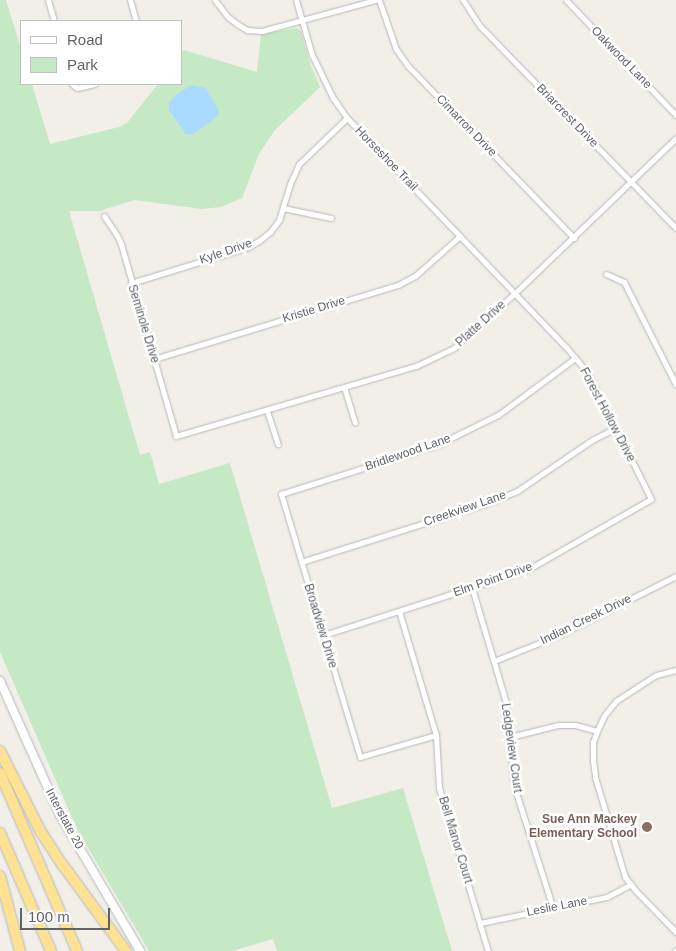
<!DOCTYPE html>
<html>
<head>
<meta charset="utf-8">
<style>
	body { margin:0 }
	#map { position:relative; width:676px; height:951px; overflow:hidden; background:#f1efe8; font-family:Arial,sans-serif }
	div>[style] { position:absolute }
	.green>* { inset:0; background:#c5e8c5 }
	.water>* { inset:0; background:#aadaff }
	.roads { filter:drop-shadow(0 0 1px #b5b8bc) drop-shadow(0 0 1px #b5b8bc) }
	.minor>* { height:5px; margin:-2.5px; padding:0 2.5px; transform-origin:2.5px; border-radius:2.5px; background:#fff }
	.secondary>* { height:8px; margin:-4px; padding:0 4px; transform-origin:4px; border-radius:4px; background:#fff }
	.motorway>* { height:10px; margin:-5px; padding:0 5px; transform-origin:5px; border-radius:5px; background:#fde293 }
	.dots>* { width:14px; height:14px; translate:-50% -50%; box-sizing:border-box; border:2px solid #fff; border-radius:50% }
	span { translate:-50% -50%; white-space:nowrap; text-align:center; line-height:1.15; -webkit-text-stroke:5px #fff; paint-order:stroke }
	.street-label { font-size:12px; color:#5f6368 }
	.education-label { font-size:12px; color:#785e54; font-weight:700 }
	.right { translate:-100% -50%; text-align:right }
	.legend { position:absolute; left:20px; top:20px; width:162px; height:65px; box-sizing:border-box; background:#fff; border:1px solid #bfc1c3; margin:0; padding:6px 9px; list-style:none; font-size:15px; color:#5f6368 }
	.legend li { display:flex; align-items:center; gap:10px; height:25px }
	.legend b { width:25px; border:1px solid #bfc1c3 }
	.scale { position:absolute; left:20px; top:908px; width:90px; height:22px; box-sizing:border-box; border:2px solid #5f6368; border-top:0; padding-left:6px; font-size:15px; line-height:18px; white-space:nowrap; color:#5f6368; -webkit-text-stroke:4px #fff; paint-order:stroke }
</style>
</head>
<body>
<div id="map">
	<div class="green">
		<i style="clip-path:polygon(0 0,6px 0,21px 49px,21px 84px,32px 84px,50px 144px,119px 127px,127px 123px,158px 84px,181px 84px,181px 53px,184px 50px,257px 72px,261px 34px,297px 28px,301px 31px,309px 61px,320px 87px,275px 130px,259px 154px,242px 198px,221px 207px,202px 209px,135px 200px,99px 211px,69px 211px,140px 455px,150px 452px,159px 484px,230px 463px,332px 808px,403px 788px,452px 951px,277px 951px,273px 939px,232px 951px,149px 951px,77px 829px,0 652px)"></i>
	</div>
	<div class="water">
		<i style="clip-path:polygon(192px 85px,206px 88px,219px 112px,217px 117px,193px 134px,186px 134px,169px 110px,169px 102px,178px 93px)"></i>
	</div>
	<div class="roads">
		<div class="minor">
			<i style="left:48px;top:0;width:22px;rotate:74deg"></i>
			<i style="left:130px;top:0;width:22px;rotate:74deg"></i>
			<i style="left:215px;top:0;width:21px;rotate:53deg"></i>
			<i style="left:228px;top:17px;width:11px;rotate:38deg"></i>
			<i style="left:237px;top:24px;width:12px;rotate:31deg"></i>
			<i style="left:247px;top:30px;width:15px;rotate:4deg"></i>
			<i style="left:262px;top:31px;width:117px;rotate:-15.3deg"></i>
			<i style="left:296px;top:0;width:57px;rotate:73.8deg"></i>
			<i style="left:312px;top:55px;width:48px;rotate:64deg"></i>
			<i style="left:333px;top:98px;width:24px;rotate:55deg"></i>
			<i style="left:347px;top:118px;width:317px;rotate:46.3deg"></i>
			<i style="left:566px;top:347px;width:34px;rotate:50deg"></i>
			<i style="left:588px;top:373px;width:141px;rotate:63.4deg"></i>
			<i style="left:651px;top:499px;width:141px;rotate:150.2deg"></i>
			<i style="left:529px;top:569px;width:216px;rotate:162.2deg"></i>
			<i style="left:379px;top:0;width:52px;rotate:70.9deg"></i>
			<i style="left:396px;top:49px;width:21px;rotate:55deg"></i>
			<i style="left:408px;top:66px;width:239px;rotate:46deg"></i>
			<i style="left:463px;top:0;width:31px;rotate:57deg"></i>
			<i style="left:480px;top:26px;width:281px;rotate:45.9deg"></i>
			<i style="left:566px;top:0;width:159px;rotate:46.3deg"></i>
			<i style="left:72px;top:84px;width:6px;rotate:39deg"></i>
			<i style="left:77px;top:88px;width:18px;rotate:-13deg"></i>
			<i style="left:283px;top:208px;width:49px;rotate:11.8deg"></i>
			<i style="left:104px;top:216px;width:23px;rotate:56deg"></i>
			<i style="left:117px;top:235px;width:10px;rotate:66deg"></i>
			<i style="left:121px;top:244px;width:200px;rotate:74deg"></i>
			<i style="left:176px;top:436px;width:250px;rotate:-16.3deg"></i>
			<i style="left:416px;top:366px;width:42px;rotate:-25.3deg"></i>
			<i style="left:454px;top:348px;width:82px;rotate:-42deg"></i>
			<i style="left:515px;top:293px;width:223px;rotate:-43.9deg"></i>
			<i style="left:606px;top:274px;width:20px;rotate:24deg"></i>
			<i style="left:624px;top:282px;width:115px;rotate:63.2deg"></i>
			<i style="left:131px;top:283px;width:122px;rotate:-17.1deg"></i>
			<i style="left:248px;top:247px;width:14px;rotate:-30deg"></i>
			<i style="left:260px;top:240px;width:13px;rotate:-39deg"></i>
			<i style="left:270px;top:232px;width:15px;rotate:-53deg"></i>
			<i style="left:279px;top:220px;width:38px;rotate:-73deg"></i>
			<i style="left:290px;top:184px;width:22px;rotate:-66deg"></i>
			<i style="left:299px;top:164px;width:66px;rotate:-43.8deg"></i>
			<i style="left:154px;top:359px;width:255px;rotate:-16.9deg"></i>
			<i style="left:398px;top:285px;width:19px;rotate:-28deg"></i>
			<i style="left:415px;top:276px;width:60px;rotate:-41.6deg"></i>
			<i style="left:344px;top:387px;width:37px;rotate:73deg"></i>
			<i style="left:267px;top:411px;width:35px;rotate:72deg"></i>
			<i style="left:301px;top:562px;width:193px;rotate:-17.5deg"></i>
			<i style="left:485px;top:504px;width:35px;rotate:-22deg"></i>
			<i style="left:517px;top:491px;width:91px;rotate:-34.2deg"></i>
			<i style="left:592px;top:440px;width:27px;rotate:-27deg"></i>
			<i style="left:472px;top:588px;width:120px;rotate:73.5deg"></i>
			<i style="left:506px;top:703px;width:83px;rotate:84.5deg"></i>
			<i style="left:514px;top:786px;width:128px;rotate:72.3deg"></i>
			<i style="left:399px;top:611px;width:129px;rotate:73.4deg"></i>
			<i style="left:436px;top:735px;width:53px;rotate:86.8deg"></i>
			<i style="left:439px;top:788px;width:170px;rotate:73.3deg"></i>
			<i style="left:494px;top:661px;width:70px;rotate:-21.8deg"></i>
			<i style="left:559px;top:635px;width:131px;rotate:-26.8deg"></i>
			<i style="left:676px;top:670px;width:21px;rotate:166deg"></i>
			<i style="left:656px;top:675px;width:48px;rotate:147deg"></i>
			<i style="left:616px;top:701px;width:19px;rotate:129deg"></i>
			<i style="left:604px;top:716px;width:17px;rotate:115deg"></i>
			<i style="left:597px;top:731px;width:12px;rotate:110deg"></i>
			<i style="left:593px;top:742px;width:18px;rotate:90deg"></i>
			<i style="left:593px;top:760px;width:17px;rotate:83deg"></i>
			<i style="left:595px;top:777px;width:104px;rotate:73.3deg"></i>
			<i style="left:625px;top:877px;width:16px;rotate:52deg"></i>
			<i style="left:635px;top:890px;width:59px;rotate:45.7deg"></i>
			<i style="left:436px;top:735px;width:79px;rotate:163.9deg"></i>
			<i style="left:360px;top:757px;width:275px;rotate:-106.7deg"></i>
			<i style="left:281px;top:494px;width:166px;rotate:-17.6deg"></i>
			<i style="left:439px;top:444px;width:66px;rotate:-26.2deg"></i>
			<i style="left:498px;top:415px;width:96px;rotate:-36.5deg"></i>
			<i style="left:510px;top:737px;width:49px;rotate:-14deg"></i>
			<i style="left:558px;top:725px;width:17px"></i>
			<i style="left:575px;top:725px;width:23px;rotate:15deg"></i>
			<i style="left:480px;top:923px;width:130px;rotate:-11.6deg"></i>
			<i style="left:607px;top:897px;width:27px;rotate:-28deg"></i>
			<i style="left:675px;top:951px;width:1px;rotate:-45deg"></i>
		</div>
		<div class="secondary">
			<i style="left:0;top:681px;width:147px;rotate:65.9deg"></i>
			<i style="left:60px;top:815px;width:158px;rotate:59.5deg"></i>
		</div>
		<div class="motorway">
			<i style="left:0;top:751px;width:91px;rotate:63.2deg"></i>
			<i style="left:41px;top:832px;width:38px;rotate:57deg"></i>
			<i style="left:62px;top:864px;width:108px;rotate:53.7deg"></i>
			<i style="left:0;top:773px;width:194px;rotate:66.6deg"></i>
			<i style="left:0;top:833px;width:129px;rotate:66.6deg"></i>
			<i style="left:0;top:876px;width:78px;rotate:75.1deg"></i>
		</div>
	</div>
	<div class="dots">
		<i style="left:647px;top:827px;background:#8d6e63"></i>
	</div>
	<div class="street-label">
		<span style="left:621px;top:58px;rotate:46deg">Oakwood Lane</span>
		<span style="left:567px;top:116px;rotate:46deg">Briarcrest Drive</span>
		<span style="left:466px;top:126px;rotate:46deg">Cimarron Drive</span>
		<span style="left:386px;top:159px;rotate:46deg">Horseshoe Trail</span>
		<span style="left:226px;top:252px;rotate:-19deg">Kyle Drive</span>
		<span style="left:314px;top:310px;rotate:-17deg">Kristie Drive</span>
		<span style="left:143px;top:324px;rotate:73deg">Seminole Drive</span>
		<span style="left:481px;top:324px;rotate:-42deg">Platte Drive</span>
		<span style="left:607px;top:415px;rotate:62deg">Forest Hollow Drive</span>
		<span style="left:408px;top:453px;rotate:-19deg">Bridlewood Lane</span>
		<span style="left:465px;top:509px;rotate:-19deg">Creekview Lane</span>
		<span style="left:493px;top:580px;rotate:-19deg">Elm Point Drive</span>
		<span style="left:586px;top:620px;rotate:-26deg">Indian Creek Drive</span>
		<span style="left:320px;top:626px;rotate:73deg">Broadview Drive</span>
		<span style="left:511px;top:748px;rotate:82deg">Ledgeview Court</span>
		<span style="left:64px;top:819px;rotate:62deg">Interstate 20</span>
		<span style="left:455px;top:840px;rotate:73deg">Bell Manor Court</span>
		<span style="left:557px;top:907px;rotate:-11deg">Leslie Lane</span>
	</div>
	<div class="education-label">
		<span class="right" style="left:637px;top:827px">Sue Ann Mackey<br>Elementary School</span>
	</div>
	<ul class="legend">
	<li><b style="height:6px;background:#fff"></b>Road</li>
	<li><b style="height:14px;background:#c5e8c5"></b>Park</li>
	</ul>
	<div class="scale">100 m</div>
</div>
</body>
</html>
